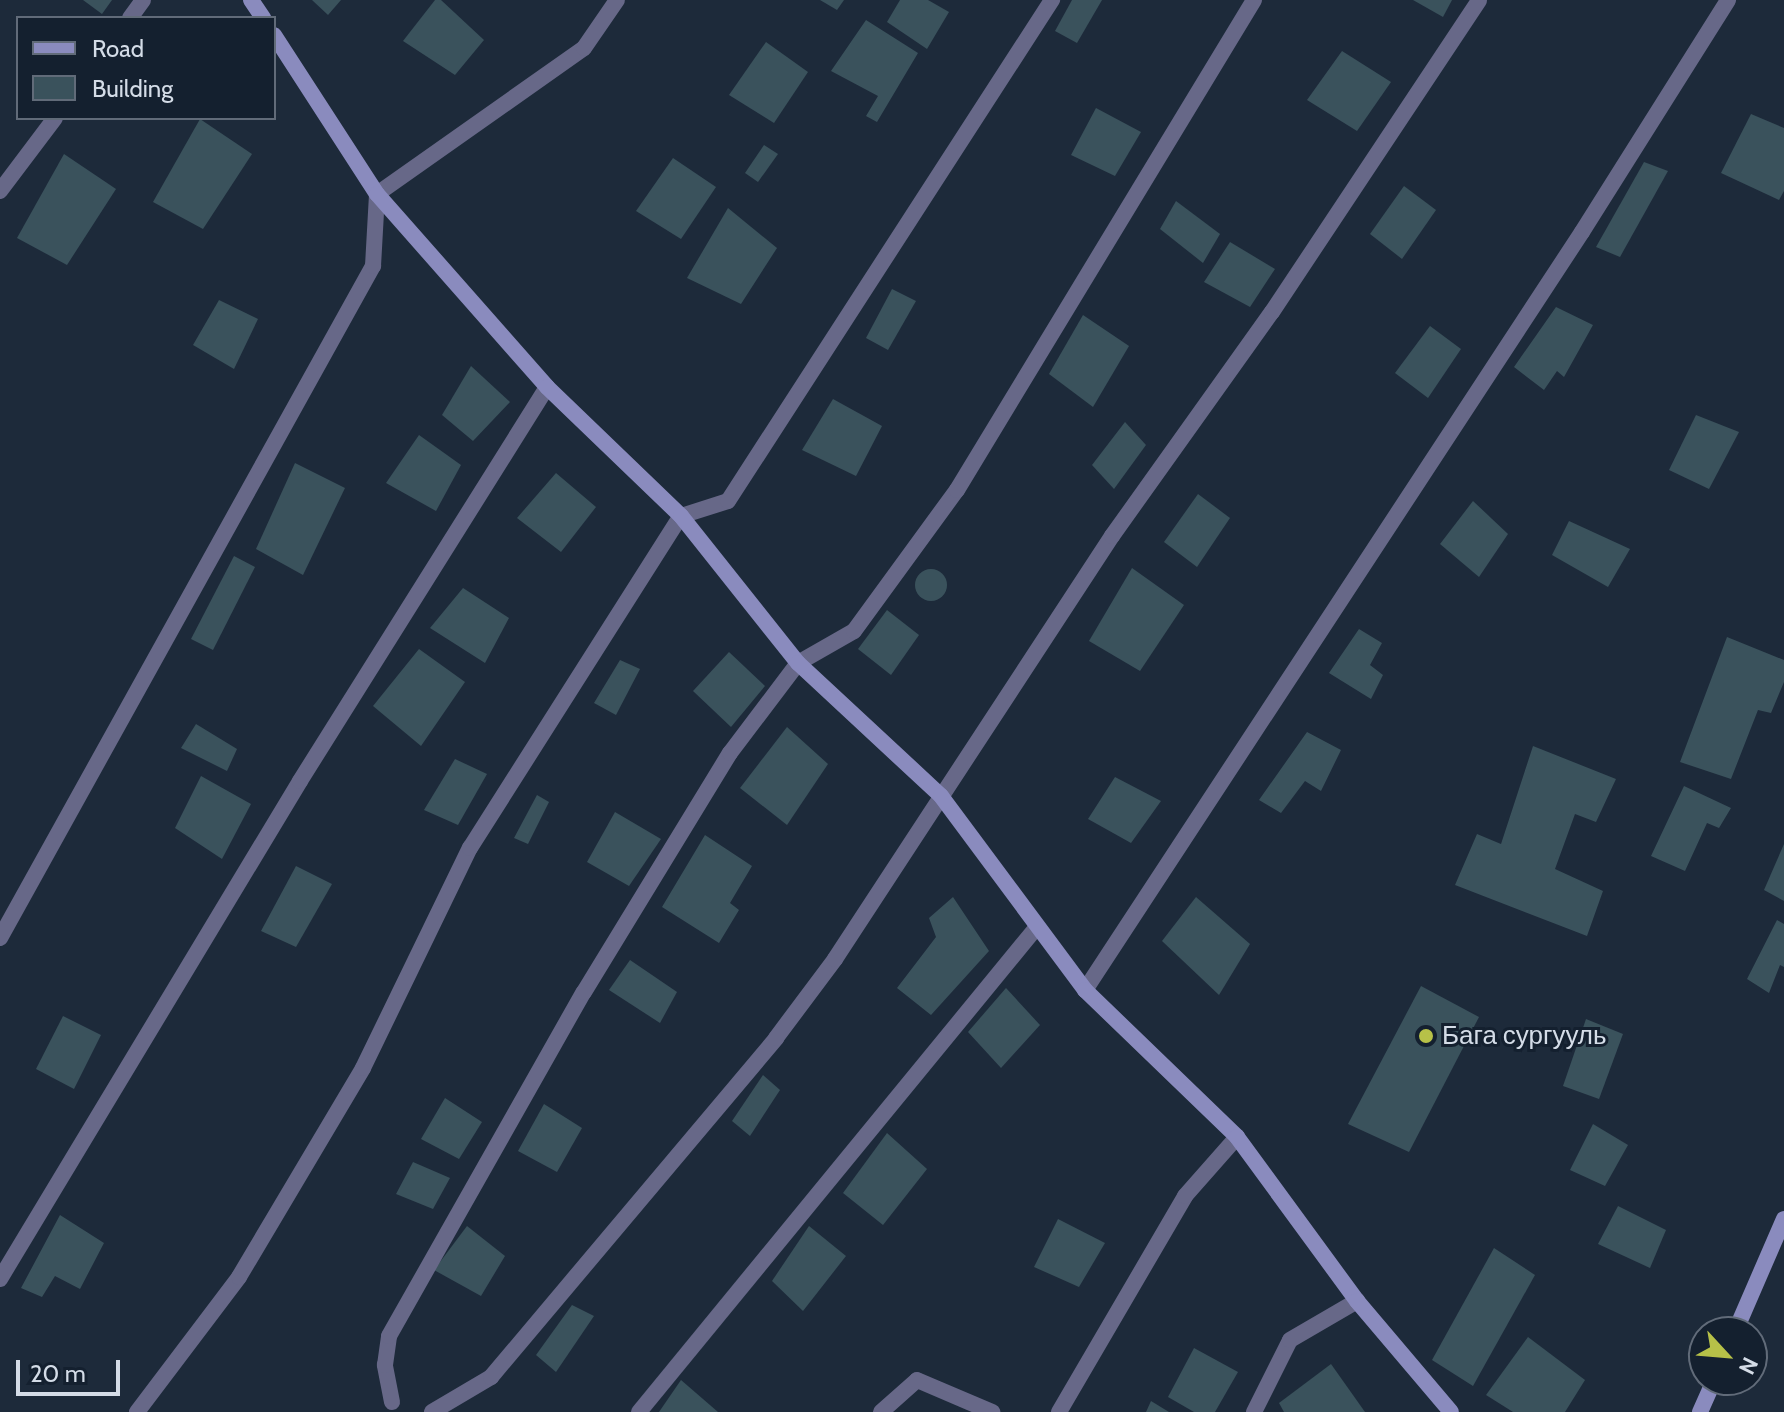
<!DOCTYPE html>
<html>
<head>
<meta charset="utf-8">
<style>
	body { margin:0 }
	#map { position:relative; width:1784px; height:1412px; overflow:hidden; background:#1d2a3a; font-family:Cabin,sans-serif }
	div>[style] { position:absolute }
	.building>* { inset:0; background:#3a525c }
	.round { border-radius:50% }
	.street>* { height:16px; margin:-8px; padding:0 8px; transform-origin:8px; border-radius:8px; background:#676888 }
	.secondary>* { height:16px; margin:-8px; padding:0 8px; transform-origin:8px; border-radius:8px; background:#8a8bbe }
	.dots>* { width:22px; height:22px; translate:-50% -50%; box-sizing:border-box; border:4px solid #14202f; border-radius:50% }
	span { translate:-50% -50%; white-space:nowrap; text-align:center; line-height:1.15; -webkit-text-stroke:6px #14202f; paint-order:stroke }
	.poi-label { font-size:26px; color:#d4dce7 }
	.left { translate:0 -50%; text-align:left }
	.legend { position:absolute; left:16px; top:16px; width:260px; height:104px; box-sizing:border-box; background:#14202f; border:2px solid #616b79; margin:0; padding:10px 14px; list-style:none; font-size:24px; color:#d4dce7 }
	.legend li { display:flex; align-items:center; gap:16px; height:40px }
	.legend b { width:40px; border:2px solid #616b79 }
	.north { position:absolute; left:1688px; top:1316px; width:80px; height:80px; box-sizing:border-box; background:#14202f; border:2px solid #616b79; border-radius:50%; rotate:116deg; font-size:22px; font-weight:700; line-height:32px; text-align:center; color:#d4dce7 }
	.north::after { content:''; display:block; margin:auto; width:28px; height:36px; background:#b7c148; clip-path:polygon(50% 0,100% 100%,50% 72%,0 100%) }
	.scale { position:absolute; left:16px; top:1360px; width:104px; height:36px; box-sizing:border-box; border:4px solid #d4dce7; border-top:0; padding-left:10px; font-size:24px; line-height:28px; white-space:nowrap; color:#d4dce7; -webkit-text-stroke:6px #14202f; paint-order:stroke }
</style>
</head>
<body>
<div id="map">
	<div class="building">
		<i style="clip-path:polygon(83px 0,112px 0,102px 14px)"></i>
		<i style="clip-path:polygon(312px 0,341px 0,328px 15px)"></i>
		<i style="clip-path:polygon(435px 0,441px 0,484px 40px,455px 75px,403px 41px)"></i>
		<i style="clip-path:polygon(820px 0,844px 0,837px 10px)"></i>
		<i style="clip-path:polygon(900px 0,928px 0,949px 12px,927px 49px,887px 22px)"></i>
		<i style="clip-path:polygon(1072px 0,1102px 0,1077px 43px,1055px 31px)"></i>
		<i style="clip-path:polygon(1413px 0,1452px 0,1443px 17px)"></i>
		<i style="clip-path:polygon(866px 20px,918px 53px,877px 122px,866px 116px,878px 96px,831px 71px)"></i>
		<i style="clip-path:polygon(766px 42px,808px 72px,774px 123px,729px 95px)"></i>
		<i style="clip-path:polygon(1342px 51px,1391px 82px,1357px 131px,1307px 100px)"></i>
		<i style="clip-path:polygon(1096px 108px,1141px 132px,1115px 176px,1071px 155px)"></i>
		<i style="clip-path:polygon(1751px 114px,1784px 128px,1784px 191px,1779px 200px,1721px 173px)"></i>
		<i style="clip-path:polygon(200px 119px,252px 154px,203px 229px,153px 202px)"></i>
		<i style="clip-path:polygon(764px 145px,778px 154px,758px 182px,745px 173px)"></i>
		<i style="clip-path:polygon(64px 154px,116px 189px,67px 265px,17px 238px)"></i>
		<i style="clip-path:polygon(673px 158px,716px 187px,681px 239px,636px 211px)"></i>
		<i style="clip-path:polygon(1644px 162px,1668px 171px,1620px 257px,1596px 247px)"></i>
		<i style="clip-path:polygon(1404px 186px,1436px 210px,1402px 259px,1370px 234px)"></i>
		<i style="clip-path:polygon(1176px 201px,1220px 234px,1203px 263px,1160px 229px)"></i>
		<i style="clip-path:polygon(728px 208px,777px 248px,741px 304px,687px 278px)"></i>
		<i style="clip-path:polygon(1230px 242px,1275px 269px,1250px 307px,1204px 282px)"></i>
		<i style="clip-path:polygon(892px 289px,916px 301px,888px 350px,866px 338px)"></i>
		<i style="clip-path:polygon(219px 300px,258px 319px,234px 369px,193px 345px)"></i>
		<i style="clip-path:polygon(1556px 307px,1593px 325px,1564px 377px,1557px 371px,1544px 390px,1514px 367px)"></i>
		<i style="clip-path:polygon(1083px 315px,1129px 346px,1093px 407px,1049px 374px)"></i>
		<i style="clip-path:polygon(1430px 326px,1461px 349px,1428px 398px,1395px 373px)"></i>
		<i style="clip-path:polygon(471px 366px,510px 402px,473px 441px,442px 415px)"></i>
		<i style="clip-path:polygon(833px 399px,882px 426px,856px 476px,802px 450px)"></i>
		<i style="clip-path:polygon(1696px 415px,1739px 432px,1709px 489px,1669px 470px)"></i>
		<i style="clip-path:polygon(1125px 422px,1146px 445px,1114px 489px,1092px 465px)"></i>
		<i style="clip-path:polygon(419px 435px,461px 465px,436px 511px,386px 483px)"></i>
		<i style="clip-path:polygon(295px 463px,345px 488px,303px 575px,256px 549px)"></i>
		<i style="clip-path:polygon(556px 473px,596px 507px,561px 552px,517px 518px)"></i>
		<i style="clip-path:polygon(1198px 494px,1230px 518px,1197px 567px,1164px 542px)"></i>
		<i style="clip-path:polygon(1473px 501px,1508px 534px,1479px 577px,1440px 544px)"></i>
		<i style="clip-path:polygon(1569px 521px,1630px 549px,1608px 587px,1552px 555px)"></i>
		<i style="clip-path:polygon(234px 556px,255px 567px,213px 650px,191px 639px)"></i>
		<i style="clip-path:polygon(1132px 568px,1184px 605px,1140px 671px,1089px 641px)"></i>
		<i class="round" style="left:915px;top:569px;width:32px;height:32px"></i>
		<i style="clip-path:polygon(463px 588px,509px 618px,485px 663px,430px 628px)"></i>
		<i style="clip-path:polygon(887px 610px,919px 635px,891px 675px,858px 649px)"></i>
		<i style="clip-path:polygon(1359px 629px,1382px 643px,1370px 665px,1383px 675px,1371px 699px,1329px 673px)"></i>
		<i style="clip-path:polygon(1727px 637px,1784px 660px,1784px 682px,1771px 713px,1758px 710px,1731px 779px,1680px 762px)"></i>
		<i style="clip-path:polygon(419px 649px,465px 682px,421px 746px,373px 706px)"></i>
		<i style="clip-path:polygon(729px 652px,765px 686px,731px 727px,693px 691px)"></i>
		<i style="clip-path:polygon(620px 660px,640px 669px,616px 715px,594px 703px)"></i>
		<i style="clip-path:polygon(196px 724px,237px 749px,227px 771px,181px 748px)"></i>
		<i style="clip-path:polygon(787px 727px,828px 764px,787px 825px,740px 788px)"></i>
		<i style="clip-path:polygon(1307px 732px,1341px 750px,1321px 791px,1305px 781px,1281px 813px,1259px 800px)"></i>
		<i style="clip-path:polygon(1533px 746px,1616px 779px,1596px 822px,1575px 814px,1555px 869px,1603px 891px,1587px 936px,1455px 885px,1477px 834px,1501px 844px)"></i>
		<i style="clip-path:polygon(455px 759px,487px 774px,458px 825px,424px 810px)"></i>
		<i style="clip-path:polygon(201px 776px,251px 804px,222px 859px,175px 828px)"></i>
		<i style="clip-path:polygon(1115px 777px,1161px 801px,1131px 843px,1088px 819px)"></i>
		<i style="clip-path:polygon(1684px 786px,1731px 808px,1719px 828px,1707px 823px,1685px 871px,1651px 856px)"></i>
		<i style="clip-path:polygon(537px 795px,549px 802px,528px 844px,514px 838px)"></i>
		<i style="clip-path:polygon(615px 812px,661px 839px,629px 886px,587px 862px)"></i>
		<i style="clip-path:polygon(705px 835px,752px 866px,730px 903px,739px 910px,719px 943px,662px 907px)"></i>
		<i style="clip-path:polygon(1784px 844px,1784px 901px,1764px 890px)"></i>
		<i style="clip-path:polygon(296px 866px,332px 884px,296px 947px,261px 931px)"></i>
		<i style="clip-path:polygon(953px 897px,989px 951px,931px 1015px,897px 988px,936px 937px,929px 918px)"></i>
		<i style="clip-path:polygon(1196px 897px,1250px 944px,1219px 995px,1162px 941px)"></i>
		<i style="clip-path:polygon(1777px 920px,1784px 924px,1784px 967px,1780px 965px,1769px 993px,1747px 979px)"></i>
		<i style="clip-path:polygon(630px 960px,677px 992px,660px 1023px,609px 990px)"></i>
		<i style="clip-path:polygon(1421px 986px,1479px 1017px,1409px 1152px,1348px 1124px)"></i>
		<i style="clip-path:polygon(1006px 988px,1040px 1025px,1001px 1068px,968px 1032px)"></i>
		<i style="clip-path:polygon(63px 1016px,101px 1035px,74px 1089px,36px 1069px)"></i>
		<i style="clip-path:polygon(1586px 1019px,1623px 1034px,1599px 1099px,1563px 1086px)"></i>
		<i style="clip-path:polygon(763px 1075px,780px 1090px,750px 1136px,732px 1121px)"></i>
		<i style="clip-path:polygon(445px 1098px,482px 1122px,459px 1159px,421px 1139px)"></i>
		<i style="clip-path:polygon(544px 1104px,582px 1128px,557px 1172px,518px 1151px)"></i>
		<i style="clip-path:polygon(1593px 1124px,1628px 1145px,1605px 1186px,1570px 1170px)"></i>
		<i style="clip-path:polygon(887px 1133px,927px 1169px,883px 1225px,843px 1193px)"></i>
		<i style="clip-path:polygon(413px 1162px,450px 1178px,433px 1209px,396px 1194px)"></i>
		<i style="clip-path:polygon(1618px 1206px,1666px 1230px,1650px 1268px,1598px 1244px)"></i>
		<i style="clip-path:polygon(60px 1215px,104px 1243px,80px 1289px,55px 1276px,42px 1297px,21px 1288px)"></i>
		<i style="clip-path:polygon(1058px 1219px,1105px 1243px,1079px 1287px,1034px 1267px)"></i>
		<i style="clip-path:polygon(467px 1226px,505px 1256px,481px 1296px,434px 1270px)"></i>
		<i style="clip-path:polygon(809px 1226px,846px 1256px,803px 1311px,772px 1281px)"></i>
		<i style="clip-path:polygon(1494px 1248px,1535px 1275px,1473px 1386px,1432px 1360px)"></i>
		<i style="clip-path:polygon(572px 1305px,594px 1316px,556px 1372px,536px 1355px)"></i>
		<i style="clip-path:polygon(1528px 1337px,1585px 1380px,1565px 1412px,1513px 1412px,1486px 1395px)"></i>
		<i style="clip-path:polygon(1194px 1348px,1238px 1372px,1215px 1412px,1194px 1412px,1168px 1397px)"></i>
		<i style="clip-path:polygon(1331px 1364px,1365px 1412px,1284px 1412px,1279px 1403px)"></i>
		<i style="clip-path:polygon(681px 1380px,718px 1412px,659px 1412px)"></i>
		<i style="clip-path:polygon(1151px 1401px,1169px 1412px,1146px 1412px)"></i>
	</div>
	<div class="street">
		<i style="left:130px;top:18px;width:22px;rotate:-54deg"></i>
		<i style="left:0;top:191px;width:91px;rotate:-53deg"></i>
		<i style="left:0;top:938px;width:769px;rotate:-60.97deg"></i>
		<i style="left:373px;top:266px;width:72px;rotate:-86.8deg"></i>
		<i style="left:377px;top:194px;width:253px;rotate:-35.2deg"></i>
		<i style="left:584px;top:48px;width:58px;rotate:-55.5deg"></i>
		<i style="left:1085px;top:990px;width:906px;rotate:-56.75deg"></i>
		<i style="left:1582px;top:232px;width:274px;rotate:-57.8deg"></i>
		<i style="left:0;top:1279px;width:581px;rotate:-58.93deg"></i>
		<i style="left:300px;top:781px;width:465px;rotate:-57.9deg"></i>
		<i style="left:392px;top:1402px;width:38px;rotate:-101deg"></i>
		<i style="left:385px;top:1365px;width:29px;rotate:-82deg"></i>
		<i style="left:389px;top:1336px;width:395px;rotate:-60.5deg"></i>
		<i style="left:584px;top:992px;width:280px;rotate:-58.6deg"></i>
		<i style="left:730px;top:753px;width:113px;rotate:-52.9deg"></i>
		<i style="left:798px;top:663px;width:64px;rotate:-29.7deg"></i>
		<i style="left:854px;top:631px;width:175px;rotate:-53.9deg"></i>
		<i style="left:957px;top:490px;width:573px;rotate:-58.78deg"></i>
		<i style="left:137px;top:1412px;width:169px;rotate:-52.9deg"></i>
		<i style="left:239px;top:1277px;width:243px;rotate:-59.3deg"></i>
		<i style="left:363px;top:1068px;width:245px;rotate:-64.1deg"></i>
		<i style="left:470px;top:848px;width:393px;rotate:-57.6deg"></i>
		<i style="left:681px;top:516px;width:49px;rotate:-17.7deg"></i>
		<i style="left:728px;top:501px;width:597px;rotate:-57.11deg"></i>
		<i style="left:432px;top:1412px;width:69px;rotate:-30.7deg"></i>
		<i style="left:491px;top:1377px;width:443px;rotate:-49.9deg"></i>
		<i style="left:776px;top:1038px;width:99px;rotate:-53.2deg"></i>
		<i style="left:835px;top:959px;width:506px;rotate:-56.78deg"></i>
		<i style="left:1112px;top:536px;width:275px;rotate:-54.5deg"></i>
		<i style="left:1272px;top:312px;width:374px;rotate:-56.4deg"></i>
		<i style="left:639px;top:1412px;width:626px;rotate:-50.64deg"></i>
		<i style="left:881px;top:1412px;width:48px;rotate:-41.6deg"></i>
		<i style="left:917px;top:1380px;width:82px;rotate:23.1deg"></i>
		<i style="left:1059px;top:1412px;width:250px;rotate:-59.7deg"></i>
		<i style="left:1185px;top:1196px;width:79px;rotate:-48.6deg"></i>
		<i style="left:1254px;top:1412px;width:80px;rotate:-63.4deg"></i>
		<i style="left:1290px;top:1340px;width:78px;rotate:-30.2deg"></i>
	</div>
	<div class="secondary">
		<i style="left:251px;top:0;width:22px;rotate:56deg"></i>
		<i style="left:274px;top:35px;width:189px;rotate:57.1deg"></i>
		<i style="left:377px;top:194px;width:257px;rotate:48.6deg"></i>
		<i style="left:547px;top:387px;width:186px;rotate:43.9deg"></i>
		<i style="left:681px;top:516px;width:188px;rotate:51.5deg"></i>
		<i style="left:798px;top:663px;width:195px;rotate:42.9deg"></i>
		<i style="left:941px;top:796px;width:242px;rotate:53.4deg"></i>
		<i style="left:1085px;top:990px;width:211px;rotate:44deg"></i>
		<i style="left:1237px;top:1137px;width:203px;rotate:53.8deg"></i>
		<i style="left:1357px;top:1301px;width:145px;rotate:49.7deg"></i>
		<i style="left:1735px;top:1332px;width:123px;rotate:-66.6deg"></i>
		<i style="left:1700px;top:1412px;width:35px;rotate:-66deg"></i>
	</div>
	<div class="dots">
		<i style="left:1426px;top:1036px;background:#b7c148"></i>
	</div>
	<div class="poi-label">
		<span class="left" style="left:1442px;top:1036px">Бага сургууль</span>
	</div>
	<ul class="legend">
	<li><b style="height:10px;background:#8a8bbe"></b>Road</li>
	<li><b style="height:22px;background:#3a525c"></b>Building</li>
	</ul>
	<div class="north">N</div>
	<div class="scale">20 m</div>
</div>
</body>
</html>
